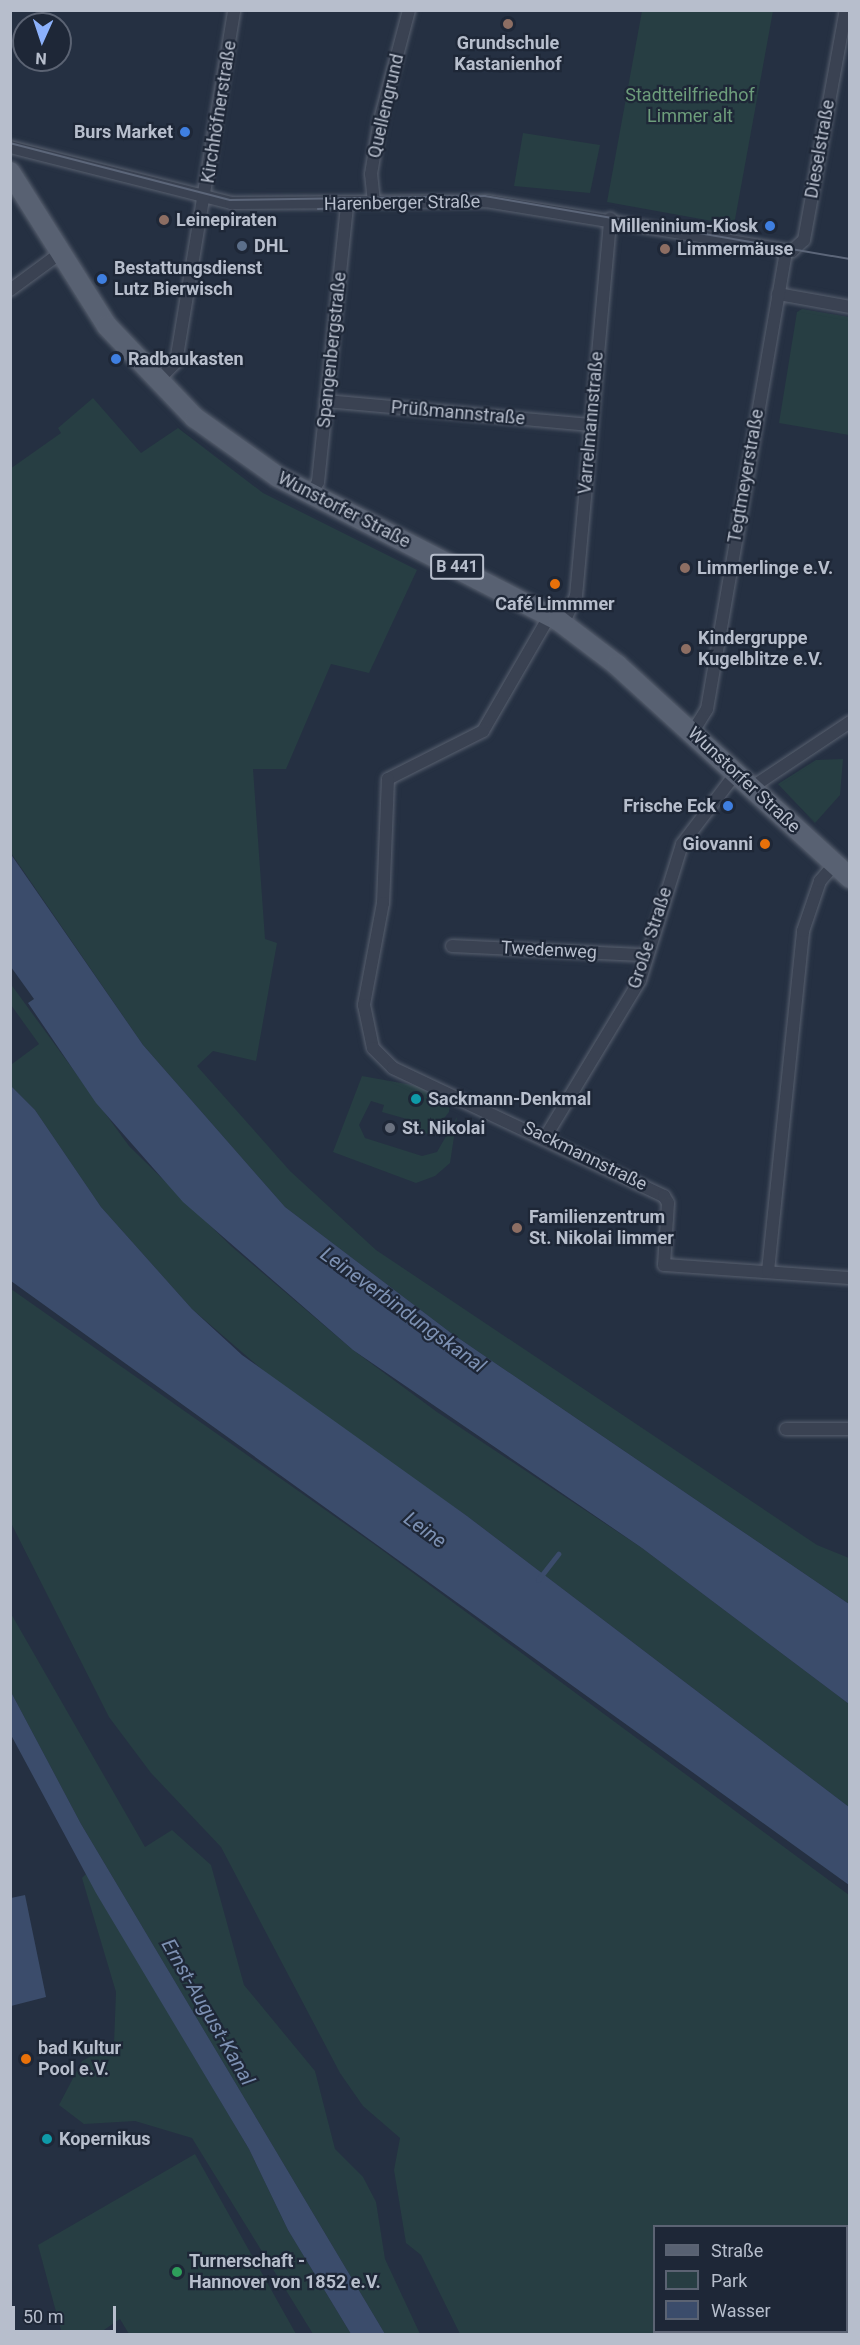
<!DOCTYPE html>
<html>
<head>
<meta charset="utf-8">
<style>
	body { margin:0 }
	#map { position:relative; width:860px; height:2345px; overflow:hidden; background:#253042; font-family:Roboto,sans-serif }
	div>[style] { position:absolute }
	.green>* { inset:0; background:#273e43 }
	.water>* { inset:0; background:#3b4c6b }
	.stream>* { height:4.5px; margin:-2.25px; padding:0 2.25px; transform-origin:2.25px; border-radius:2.25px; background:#3b4c6b }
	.roads { filter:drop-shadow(0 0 2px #58606f) drop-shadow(0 0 2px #58606f) }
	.minor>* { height:12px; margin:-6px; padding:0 6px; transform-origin:6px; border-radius:6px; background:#3a4252 }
	.primary>* { height:20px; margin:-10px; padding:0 10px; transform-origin:10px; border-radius:10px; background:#586172 }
	.tram>* { height:1.5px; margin:-0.75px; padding:0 0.75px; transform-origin:0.75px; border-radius:0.75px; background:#5c6679 }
	.dots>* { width:16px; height:16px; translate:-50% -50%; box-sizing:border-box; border:3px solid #1e2737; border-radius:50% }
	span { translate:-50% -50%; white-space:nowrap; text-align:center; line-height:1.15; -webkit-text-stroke:4.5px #1e2737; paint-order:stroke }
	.shield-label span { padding:2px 4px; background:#1e2737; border:2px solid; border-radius:4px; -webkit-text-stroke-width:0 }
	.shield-label { font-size:16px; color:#b7becc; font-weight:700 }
	.poi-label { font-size:18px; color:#b7becc; font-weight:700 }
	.right { translate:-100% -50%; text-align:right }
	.left { translate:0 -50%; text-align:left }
	.park-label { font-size:18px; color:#6d9d7b }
	.street-label { font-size:18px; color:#b7becc }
	.water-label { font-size:20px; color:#7d91b3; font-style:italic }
	.frame { position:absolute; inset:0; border:12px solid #b7becc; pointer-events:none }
	.legend { position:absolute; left:653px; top:2225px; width:195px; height:108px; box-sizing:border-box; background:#1e2737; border:2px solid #5b6373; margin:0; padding:8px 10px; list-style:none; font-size:18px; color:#b7becc }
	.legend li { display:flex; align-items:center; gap:12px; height:30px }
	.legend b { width:30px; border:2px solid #5b6373 }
	.north { position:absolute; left:12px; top:12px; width:60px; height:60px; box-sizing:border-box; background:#1e2737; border:2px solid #5b6373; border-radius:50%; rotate:183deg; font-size:16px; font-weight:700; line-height:24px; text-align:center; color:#b7becc }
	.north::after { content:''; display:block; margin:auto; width:21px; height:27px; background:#8cb1fb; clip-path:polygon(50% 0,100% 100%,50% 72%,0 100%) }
	.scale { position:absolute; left:12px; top:2306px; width:104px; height:27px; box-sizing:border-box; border:3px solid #b7becc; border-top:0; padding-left:8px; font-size:18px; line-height:21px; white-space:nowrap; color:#b7becc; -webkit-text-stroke:4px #1e2737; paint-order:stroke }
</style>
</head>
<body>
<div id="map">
	<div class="green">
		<i style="clip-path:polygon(642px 11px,773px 11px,734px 225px,607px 202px)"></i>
		<i style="clip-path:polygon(523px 133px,600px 145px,590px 193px,514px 186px)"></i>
		<i style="clip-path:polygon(802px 309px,849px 317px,849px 435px,779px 423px,797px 312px)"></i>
		<i style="clip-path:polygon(93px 398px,141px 453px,178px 428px,263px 493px,417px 570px,369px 673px,331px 664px,286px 769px,253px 769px,265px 939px,277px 943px,256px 1061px,213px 1051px,197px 1066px,290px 1171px,376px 1250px,817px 1545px,849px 1558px,849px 1604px,451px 1333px,285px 1207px,143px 1045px,11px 853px,10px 469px,61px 433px,58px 428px)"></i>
		<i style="clip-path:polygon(843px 759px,840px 795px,815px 823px,778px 784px,816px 760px)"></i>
		<i style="clip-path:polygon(10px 983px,129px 1146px,231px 1246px,353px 1350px,437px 1412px,642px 1548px,849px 1704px,849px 1807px,467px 1516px,287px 1391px,192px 1309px,101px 1207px,35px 1110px,11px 1086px,12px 1064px,39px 1044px,11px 1005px)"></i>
		<i style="clip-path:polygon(362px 1076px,418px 1086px,450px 1102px,449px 1112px,431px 1135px,419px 1131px,421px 1123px,382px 1112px,384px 1105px,371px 1101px,359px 1125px,365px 1138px,422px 1156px,437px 1152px,457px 1117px,450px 1163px,435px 1176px,416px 1183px,333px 1152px)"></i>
		<i style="clip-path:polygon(evenodd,11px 1289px,378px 1547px,849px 1895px,849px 2334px,460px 2334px,421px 2255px,406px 2243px,394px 2170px,400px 2138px,363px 2106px,340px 2073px,221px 1847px,151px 1773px,109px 1717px,11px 1523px,11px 1289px,654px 2226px,846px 2226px,846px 2332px,654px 2332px,654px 2226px)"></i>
		<i style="clip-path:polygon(10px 1612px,145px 1847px,172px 1830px,211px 1865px,244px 1985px,315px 2071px,335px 2149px,363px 2177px,376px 2202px,385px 2259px,420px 2334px,385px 2334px,81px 1824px,11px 1692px)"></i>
		<i style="clip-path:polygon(86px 1874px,249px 2149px,288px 2230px,351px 2334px,313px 2334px,192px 2138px,135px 2121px,84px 2124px,59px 2105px,82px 2061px,114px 2044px,116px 1992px,82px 1878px)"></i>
		<i style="clip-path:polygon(195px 2154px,296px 2334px,129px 2334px,120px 2319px,98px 2334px,62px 2334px,38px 2245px)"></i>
	</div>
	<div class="water">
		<i style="clip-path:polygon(10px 853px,143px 1045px,285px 1207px,451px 1333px,849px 1604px,849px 1704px,642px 1548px,353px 1350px,183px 1202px,96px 1103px,28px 1003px,34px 999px,11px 967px)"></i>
		<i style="clip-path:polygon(11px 1062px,11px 1086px,35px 1110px,101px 1207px,192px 1309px,242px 1355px,467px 1516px,849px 1807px,849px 1885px,11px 1281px)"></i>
		<i style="clip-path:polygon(11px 1692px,81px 1824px,385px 2334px,351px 2334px,288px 2230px,249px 2149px,96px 1893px,11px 1735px)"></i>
		<i style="clip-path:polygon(25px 1895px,46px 1997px,11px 2006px,11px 1898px)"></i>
	</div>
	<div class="stream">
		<i style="left:538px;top:1580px;width:33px;rotate:-52deg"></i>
	</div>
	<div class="roads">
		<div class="minor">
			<i style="left:10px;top:147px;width:228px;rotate:14.2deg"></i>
			<i style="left:231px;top:203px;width:255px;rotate:-0.4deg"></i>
			<i style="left:486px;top:201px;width:310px;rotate:9.3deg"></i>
			<i style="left:792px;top:251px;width:16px;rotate:-43deg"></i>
			<i style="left:804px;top:240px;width:234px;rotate:-79.7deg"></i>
			<i style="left:374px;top:202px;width:28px;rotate:-96deg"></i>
			<i style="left:371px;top:174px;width:55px;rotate:-80.5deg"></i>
			<i style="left:380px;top:120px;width:114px;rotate:-75.2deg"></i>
			<i style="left:10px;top:290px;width:61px;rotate:-36.3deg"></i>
			<i style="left:778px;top:294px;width:73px;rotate:10.2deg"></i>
			<i style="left:156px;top:382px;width:28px;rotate:-45deg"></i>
			<i style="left:176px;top:362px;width:357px;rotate:-80.6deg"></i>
			<i style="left:326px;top:401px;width:265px;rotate:5.2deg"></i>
			<i style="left:311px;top:495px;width:15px;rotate:-62deg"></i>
			<i style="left:318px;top:482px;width:280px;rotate:-84deg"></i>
			<i style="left:550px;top:615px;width:134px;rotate:120deg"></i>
			<i style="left:483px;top:731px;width:106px;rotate:153.2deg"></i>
			<i style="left:388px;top:779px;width:124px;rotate:92.3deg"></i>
			<i style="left:383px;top:903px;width:104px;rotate:100.6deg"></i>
			<i style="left:364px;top:1005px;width:44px;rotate:78.2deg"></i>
			<i style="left:373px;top:1048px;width:28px;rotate:45deg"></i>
			<i style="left:393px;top:1068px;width:300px;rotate:25.3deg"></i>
			<i style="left:664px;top:1196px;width:8px;rotate:60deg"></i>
			<i style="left:668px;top:1203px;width:62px;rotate:93.7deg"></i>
			<i style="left:664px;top:1265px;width:186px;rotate:4deg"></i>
			<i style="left:563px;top:624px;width:31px;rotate:-65deg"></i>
			<i style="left:576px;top:596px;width:379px;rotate:-84.8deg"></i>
			<i style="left:692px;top:733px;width:28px;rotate:-58deg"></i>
			<i style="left:707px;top:709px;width:465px;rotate:-80.2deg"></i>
			<i style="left:751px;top:788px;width:119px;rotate:-33.7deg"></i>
			<i style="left:452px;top:946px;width:194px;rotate:2.7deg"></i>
			<i style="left:546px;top:1136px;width:182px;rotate:-58.9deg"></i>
			<i style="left:640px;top:980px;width:142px;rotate:-72.8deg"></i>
			<i style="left:682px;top:844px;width:89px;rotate:-52.7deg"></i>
			<i style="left:768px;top:1271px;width:342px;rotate:-84.1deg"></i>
			<i style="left:803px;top:931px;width:53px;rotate:-71.2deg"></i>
			<i style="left:820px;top:881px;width:23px;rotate:-49deg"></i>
			<i style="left:786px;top:1429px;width:64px"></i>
		</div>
		<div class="primary">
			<i style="left:10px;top:172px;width:182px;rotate:57.8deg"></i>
			<i style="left:107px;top:326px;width:127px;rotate:46.3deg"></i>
			<i style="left:195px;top:418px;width:102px;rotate:35.4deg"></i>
			<i style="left:278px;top:477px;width:314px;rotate:27.1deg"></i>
			<i style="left:558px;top:620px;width:74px;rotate:37.3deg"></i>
			<i style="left:617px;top:665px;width:316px;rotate:42.4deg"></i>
		</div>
	</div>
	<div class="tram">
		<i style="left:10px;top:143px;width:227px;rotate:14.5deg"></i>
		<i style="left:230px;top:200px;width:255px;rotate:-0.9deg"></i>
		<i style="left:485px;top:196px;width:370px;rotate:9.8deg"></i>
		<i style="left:318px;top:209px;width:93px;rotate:-2.5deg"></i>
	</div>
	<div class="dots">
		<i style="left:508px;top:24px;background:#8d6e63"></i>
		<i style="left:185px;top:132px;background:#3f7fe0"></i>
		<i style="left:164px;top:220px;background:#8d6e63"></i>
		<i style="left:770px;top:226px;background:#3f7fe0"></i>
		<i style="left:242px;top:246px;background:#5c6f8a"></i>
		<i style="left:665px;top:249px;background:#8d6e63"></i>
		<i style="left:102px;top:279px;background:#3f7fe0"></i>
		<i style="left:116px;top:359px;background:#3f7fe0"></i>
		<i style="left:685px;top:568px;background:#8d6e63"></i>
		<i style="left:555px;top:584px;background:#e8710a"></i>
		<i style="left:686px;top:649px;background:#8d6e63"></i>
		<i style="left:728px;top:806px;background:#3f7fe0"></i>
		<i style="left:765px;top:844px;background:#e8710a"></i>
		<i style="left:416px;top:1099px;background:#0f9aa8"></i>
		<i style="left:390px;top:1128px;background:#6b7280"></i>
		<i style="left:517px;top:1228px;background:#8d6e63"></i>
		<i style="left:26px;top:2059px;background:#e8710a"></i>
		<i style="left:47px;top:2139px;background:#0f9aa8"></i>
		<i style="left:177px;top:2272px;background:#2e9e5b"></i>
	</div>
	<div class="shield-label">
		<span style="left:457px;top:567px">B 441</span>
	</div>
	<div class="poi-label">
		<span style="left:508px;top:54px">Grundschule<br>Kastanienhof</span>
		<span class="right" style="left:173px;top:132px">Burs Market</span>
		<span class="left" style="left:176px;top:220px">Leinepiraten</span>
		<span class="right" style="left:758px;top:226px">Milleninium-Kiosk</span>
		<span class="left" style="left:254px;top:246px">DHL</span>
		<span class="left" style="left:677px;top:249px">Limmermäuse</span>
		<span class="left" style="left:114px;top:279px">Bestattungsdienst<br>Lutz Bierwisch</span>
		<span class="left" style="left:128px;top:359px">Radbaukasten</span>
		<span class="left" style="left:697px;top:568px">Limmerlinge e.V.</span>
		<span style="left:555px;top:604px">Café Limmmer</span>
		<span class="left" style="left:698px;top:649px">Kindergruppe<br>Kugelblitze e.V.</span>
		<span class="right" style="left:716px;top:806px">Frische Eck</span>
		<span class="right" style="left:753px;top:844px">Giovanni</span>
		<span class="left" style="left:428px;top:1099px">Sackmann-Denkmal</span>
		<span class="left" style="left:402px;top:1128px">St. Nikolai</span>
		<span class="left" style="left:529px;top:1228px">Familienzentrum<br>St. Nikolai limmer</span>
		<span class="left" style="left:38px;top:2059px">bad Kultur<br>Pool e.V.</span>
		<span class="left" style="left:59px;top:2139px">Kopernikus</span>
		<span class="left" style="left:189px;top:2272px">Turnerschaft -<br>Hannover von 1852 e.V.</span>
	</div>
	<div class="park-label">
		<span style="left:690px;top:106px">Stadtteilfriedhof<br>Limmer alt</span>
	</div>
	<div class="street-label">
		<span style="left:386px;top:106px;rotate:-77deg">Quellengrund</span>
		<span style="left:219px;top:112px;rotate:-81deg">Kirchhöfnerstraße</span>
		<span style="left:820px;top:149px;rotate:-80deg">Dieselstraße</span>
		<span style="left:402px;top:203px;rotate:-1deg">Harenberger Straße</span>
		<span style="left:332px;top:350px;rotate:-84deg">Spangenbergstraße</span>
		<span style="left:458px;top:413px;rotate:5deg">Prüßmannstraße</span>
		<span style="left:591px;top:423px;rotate:-85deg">Varrelmannstraße</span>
		<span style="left:746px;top:476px;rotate:-80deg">Tegtmeyerstraße</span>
		<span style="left:344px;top:510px;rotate:27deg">Wunstorfer Straße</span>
		<span style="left:744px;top:780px;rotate:43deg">Wunstorfer Straße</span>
		<span style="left:650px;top:938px;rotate:-72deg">Große Straße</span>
		<span style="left:549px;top:950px;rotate:3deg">Twedenweg</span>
		<span style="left:585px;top:1156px;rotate:26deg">Sackmannstraße</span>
	</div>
	<div class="water-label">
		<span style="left:403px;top:1310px;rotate:36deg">Leineverbindungskanal</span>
		<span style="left:425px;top:1530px;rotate:36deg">Leine</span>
		<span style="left:208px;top:2012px;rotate:60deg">Ernst-August-Kanal</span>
	</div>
	<div class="frame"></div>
	<ul class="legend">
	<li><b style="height:8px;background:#586172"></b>Straße</li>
	<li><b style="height:16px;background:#273e43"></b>Park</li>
	<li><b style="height:16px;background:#3b4c6b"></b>Wasser</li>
	</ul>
	<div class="north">N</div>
	<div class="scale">50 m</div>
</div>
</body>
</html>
